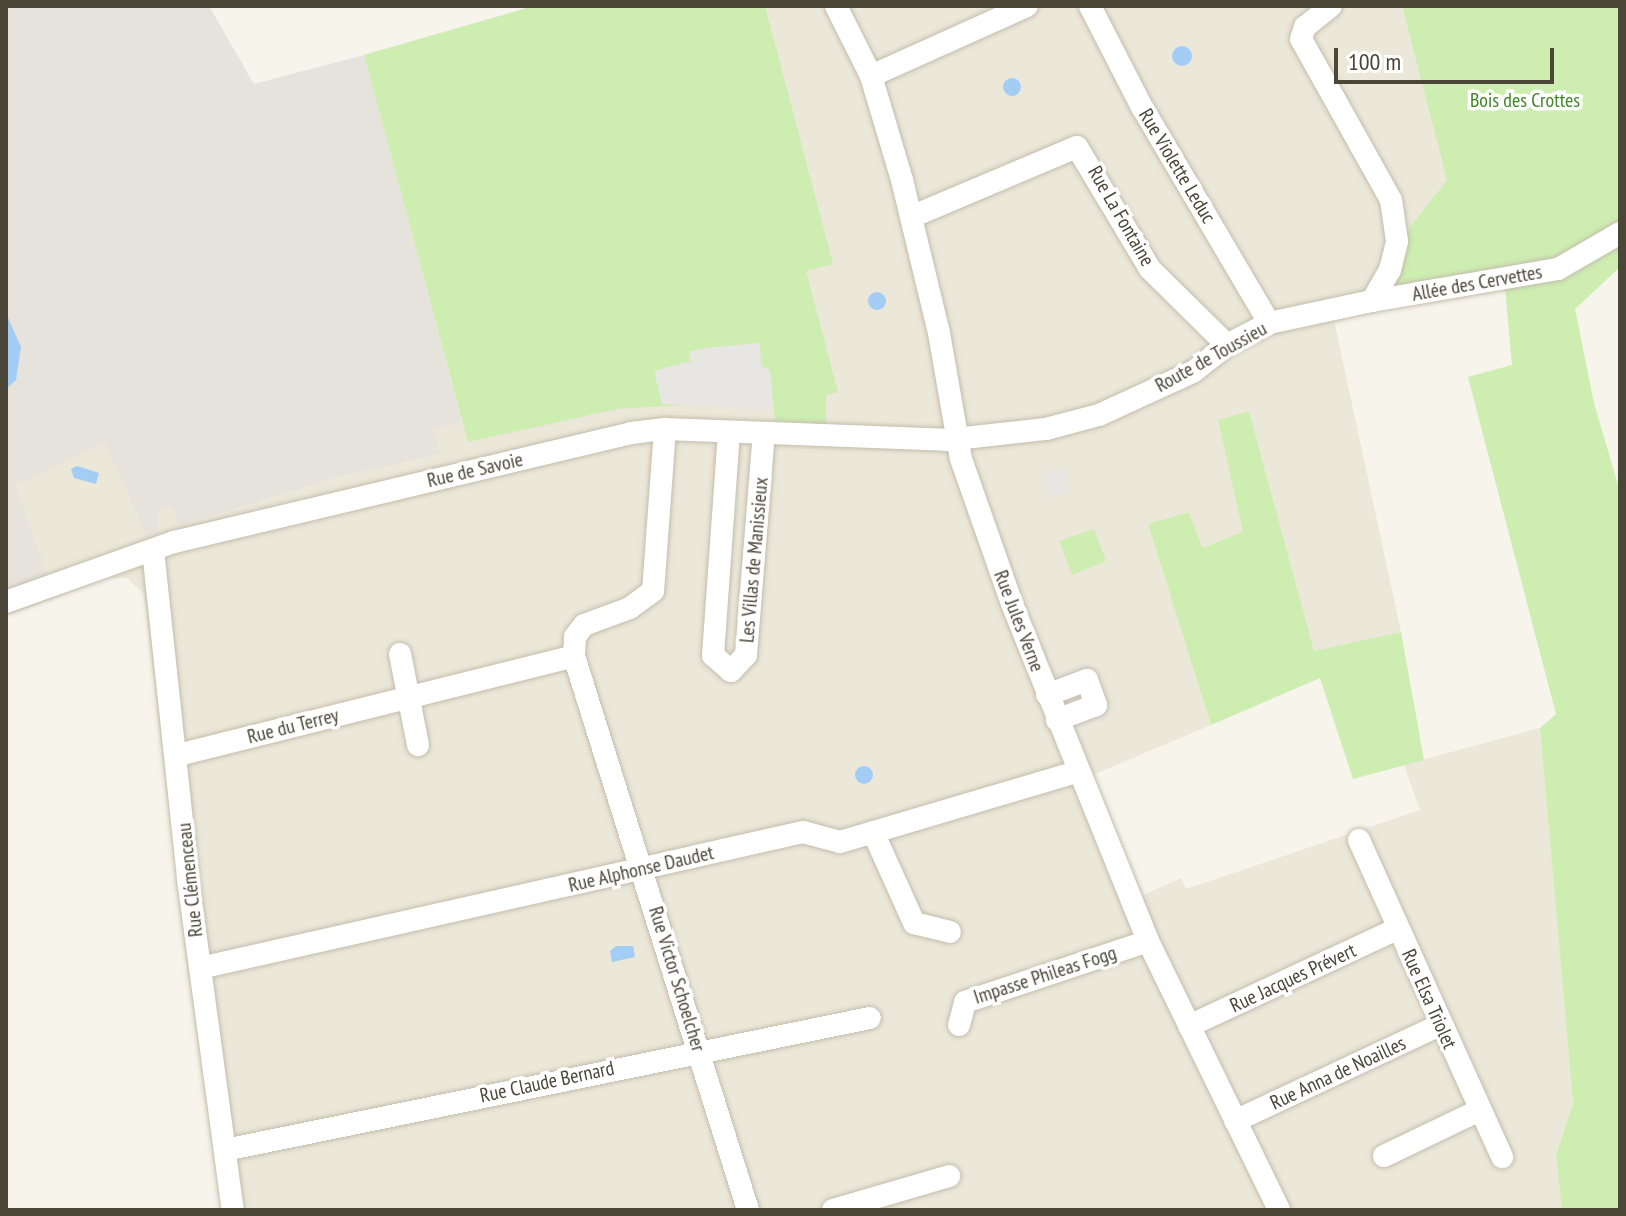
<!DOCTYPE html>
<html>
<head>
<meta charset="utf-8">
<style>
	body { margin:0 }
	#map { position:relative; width:1626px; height:1216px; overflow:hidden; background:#f6f4eb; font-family:"PT Sans Narrow",sans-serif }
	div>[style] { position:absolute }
	.residential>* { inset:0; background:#ebe7d9 }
	.industrial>* { inset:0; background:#e6e3dc }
	.green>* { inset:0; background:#cdedb1 }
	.parking>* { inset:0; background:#e8e6e2 }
	.water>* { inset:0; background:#a4cdf6 }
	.round { border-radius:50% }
	.roads { filter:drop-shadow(0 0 2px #c3bdac) drop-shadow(0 0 2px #c3bdac) }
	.minor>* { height:22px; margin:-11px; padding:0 11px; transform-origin:11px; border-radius:11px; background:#fff }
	span { translate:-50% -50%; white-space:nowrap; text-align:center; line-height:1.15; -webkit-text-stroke:7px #fff; paint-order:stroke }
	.park-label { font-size:20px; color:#408425 }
	.street-label { font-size:20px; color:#4c4638 }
	.frame { position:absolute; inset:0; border:8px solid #4c4638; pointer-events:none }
	.scale { position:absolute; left:1334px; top:48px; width:220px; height:36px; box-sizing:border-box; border:4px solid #4c4638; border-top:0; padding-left:10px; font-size:24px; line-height:28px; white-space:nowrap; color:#4c4638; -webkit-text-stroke:6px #fff; paint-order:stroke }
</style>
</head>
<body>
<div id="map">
	<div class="residential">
		<i style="clip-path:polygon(534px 6px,1402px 6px,1447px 180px,1409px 228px,1392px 308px,1334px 320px,1401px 632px,1314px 652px,1249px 411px,1218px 420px,1244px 532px,1201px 548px,1189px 512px,1148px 524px,1211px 725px,1088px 777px,1137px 898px,1181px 878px,1186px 889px,1420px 810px,1404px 765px,1540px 728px,1573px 1103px,1556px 1156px,1562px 1210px,222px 1210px,186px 957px,144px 594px,127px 578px,108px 578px,55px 598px,14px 485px,106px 442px,148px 537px,157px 510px,171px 506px,179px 526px,338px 477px,441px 454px,434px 430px,462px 422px,364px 55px)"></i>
	</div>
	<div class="industrial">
		<i style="clip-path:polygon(6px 6px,209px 6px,254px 84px,364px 55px,462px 422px,434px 430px,441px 454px,338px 477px,179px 526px,171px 506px,158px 510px,158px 533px,147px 537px,105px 443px,15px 485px,55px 598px,6px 616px)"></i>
	</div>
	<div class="green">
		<i style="clip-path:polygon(534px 6px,765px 6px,833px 264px,806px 271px,838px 392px,826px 395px,826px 424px,775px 421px,770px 370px,761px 366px,759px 343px,690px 352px,702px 404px,617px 409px,468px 442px,364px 55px)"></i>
		<i style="clip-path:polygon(1402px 6px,1620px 6px,1620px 267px,1575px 309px,1594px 403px,1620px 492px,1620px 1210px,1562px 1210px,1556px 1156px,1573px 1103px,1540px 728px,1556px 714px,1468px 377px,1512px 365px,1505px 288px,1392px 308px,1409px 228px,1447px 180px)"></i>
		<i style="clip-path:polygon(1249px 411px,1314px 651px,1401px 632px,1424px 760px,1353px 779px,1320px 678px,1211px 725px,1148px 524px,1189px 512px,1202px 548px,1243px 532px,1218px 420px)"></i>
		<i style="clip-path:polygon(1094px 529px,1106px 561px,1072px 575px,1059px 541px)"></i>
	</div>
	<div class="parking">
		<i style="clip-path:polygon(760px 343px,761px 366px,770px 370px,772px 410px,662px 404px,654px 371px,691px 361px,689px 352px,704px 348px)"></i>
		<i style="clip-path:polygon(1062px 468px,1070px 491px,1049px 498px,1039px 475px)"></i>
		<i style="clip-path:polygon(1087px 663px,1108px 717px,1076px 729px,1054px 675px)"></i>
	</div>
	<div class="water">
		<i class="round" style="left:1172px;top:46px;width:20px;height:20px"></i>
		<i class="round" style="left:1003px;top:78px;width:18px;height:18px"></i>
		<i class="round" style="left:868px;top:292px;width:18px;height:18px"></i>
		<i style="clip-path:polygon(6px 313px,21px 347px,16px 380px,6px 389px)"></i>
		<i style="clip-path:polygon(77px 466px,99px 473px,96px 484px,74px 478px,71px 469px)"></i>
		<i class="round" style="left:855px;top:766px;width:18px;height:18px"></i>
		<i style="clip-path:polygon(616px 946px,633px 946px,635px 957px,612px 962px,610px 951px)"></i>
	</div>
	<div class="roads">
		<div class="minor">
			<i style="left:836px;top:6px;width:78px;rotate:63.4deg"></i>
			<i style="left:871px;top:76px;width:109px;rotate:73.4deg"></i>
			<i style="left:902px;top:180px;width:157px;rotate:76.4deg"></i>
			<i style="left:939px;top:333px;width:128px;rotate:80.1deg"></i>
			<i style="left:961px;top:459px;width:154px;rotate:70.6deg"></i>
			<i style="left:1012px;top:604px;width:363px;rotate:68deg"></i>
			<i style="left:1148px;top:941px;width:299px;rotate:64deg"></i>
			<i style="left:1090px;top:6px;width:114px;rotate:62.8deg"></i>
			<i style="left:1142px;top:107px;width:251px;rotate:59.5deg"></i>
			<i style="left:871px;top:76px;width:171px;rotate:-24.2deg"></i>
			<i style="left:911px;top:217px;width:180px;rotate:-22.9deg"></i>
			<i style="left:1077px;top:147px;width:142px;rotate:59.1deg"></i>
			<i style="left:1150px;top:269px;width:108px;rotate:44.6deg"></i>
			<i style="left:1372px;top:301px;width:189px;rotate:-9.8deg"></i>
			<i style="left:1558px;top:269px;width:72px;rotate:-30.1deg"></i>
			<i style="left:665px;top:429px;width:162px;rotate:94.2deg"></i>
			<i style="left:653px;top:591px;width:29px;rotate:144deg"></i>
			<i style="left:630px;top:608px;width:49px;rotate:159.7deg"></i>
			<i style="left:584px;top:625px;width:15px;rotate:127deg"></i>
			<i style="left:575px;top:637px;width:19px;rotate:93deg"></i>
			<i style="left:574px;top:656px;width:581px;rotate:72.56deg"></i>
			<i style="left:729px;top:432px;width:224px;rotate:94.1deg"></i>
			<i style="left:713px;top:655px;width:24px;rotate:42deg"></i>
			<i style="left:731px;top:671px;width:22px;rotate:-47deg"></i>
			<i style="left:746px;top:655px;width:223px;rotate:-85.4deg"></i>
			<i style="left:153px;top:550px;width:331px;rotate:83.9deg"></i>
			<i style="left:188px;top:879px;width:334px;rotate:82.3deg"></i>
			<i style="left:6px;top:602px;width:178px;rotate:-19.7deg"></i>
			<i style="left:174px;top:542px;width:470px;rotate:-13.4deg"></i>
			<i style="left:631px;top:433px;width:34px;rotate:-7deg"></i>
			<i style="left:665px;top:429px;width:281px;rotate:2.2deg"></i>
			<i style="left:946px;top:440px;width:101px;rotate:-6.3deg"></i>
			<i style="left:1046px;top:429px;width:55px;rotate:-14.8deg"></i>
			<i style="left:1099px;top:415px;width:103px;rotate:-24.6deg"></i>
			<i style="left:1193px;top:372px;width:43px;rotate:-38.5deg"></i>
			<i style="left:1227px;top:345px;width:47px;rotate:-27.6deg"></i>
			<i style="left:1269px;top:323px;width:105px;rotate:-12.1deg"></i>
			<i style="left:1372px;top:301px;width:36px;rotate:-60deg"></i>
			<i style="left:1390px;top:270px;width:30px;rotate:-76deg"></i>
			<i style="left:1397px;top:241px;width:41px;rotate:-98.3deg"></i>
			<i style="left:1391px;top:200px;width:184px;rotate:-119.2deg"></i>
			<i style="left:1301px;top:39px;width:13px;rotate:-72deg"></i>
			<i style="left:1305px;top:27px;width:33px;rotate:-39deg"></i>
			<i style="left:400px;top:654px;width:93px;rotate:78.8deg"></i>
			<i style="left:1047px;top:695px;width:43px;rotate:-20.6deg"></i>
			<i style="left:1087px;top:680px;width:27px;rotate:70deg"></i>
			<i style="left:1096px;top:705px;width:42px;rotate:159deg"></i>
			<i style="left:178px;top:755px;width:408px;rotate:-14deg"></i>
			<i style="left:873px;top:832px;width:100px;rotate:65.7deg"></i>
			<i style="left:914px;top:923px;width:37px;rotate:14deg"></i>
			<i style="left:1359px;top:840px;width:348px;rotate:65.7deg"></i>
			<i style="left:200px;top:968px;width:618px;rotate:-12.71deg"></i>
			<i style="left:803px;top:832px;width:38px;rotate:15deg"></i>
			<i style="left:840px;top:842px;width:246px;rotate:-16.5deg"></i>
			<i style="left:959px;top:1025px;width:24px;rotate:-75deg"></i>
			<i style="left:965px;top:1002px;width:193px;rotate:-18.4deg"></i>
			<i style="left:1189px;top:1026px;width:230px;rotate:-25deg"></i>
			<i style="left:1235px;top:1121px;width:226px;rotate:-25.1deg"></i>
			<i style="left:225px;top:1150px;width:658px;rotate:-11.57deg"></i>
			<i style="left:1384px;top:1156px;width:106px;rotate:-25.6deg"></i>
			<i style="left:833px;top:1210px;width:121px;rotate:-16.3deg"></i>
		</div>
	</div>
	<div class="park-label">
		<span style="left:1525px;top:100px">Bois des Crottes</span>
	</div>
	<div class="street-label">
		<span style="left:1177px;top:166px;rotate:59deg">Rue Violette Leduc</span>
		<span style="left:1121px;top:216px;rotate:60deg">Rue La Fontaine</span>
		<span style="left:1477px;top:283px;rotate:-10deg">Allée des Cervettes</span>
		<span style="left:1211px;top:357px;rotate:-29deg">Route de Toussieu</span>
		<span style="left:475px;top:470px;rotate:-13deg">Rue de Savoie</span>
		<span style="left:754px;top:560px;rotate:-85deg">Les Villas de Manissieux</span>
		<span style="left:1019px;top:621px;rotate:69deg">Rue Jules Verne</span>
		<span style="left:293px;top:726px;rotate:-14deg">Rue du Terrey</span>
		<span style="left:641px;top:869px;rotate:-13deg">Rue Alphonse Daudet</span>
		<span style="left:190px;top:880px;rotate:-96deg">Rue Clémenceau</span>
		<span style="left:1045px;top:975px;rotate:-18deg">Impasse Phileas Fogg</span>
		<span style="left:1293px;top:978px;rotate:-25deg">Rue Jacques Prévert</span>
		<span style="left:677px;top:979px;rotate:73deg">Rue Victor Schoelcher</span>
		<span style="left:1429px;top:999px;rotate:66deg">Rue Elsa Triolet</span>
		<span style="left:1338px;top:1073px;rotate:-25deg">Rue Anna de Noailles</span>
		<span style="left:547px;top:1082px;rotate:-12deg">Rue Claude Bernard</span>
	</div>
	<div class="frame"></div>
	<div class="scale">100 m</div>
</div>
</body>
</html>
